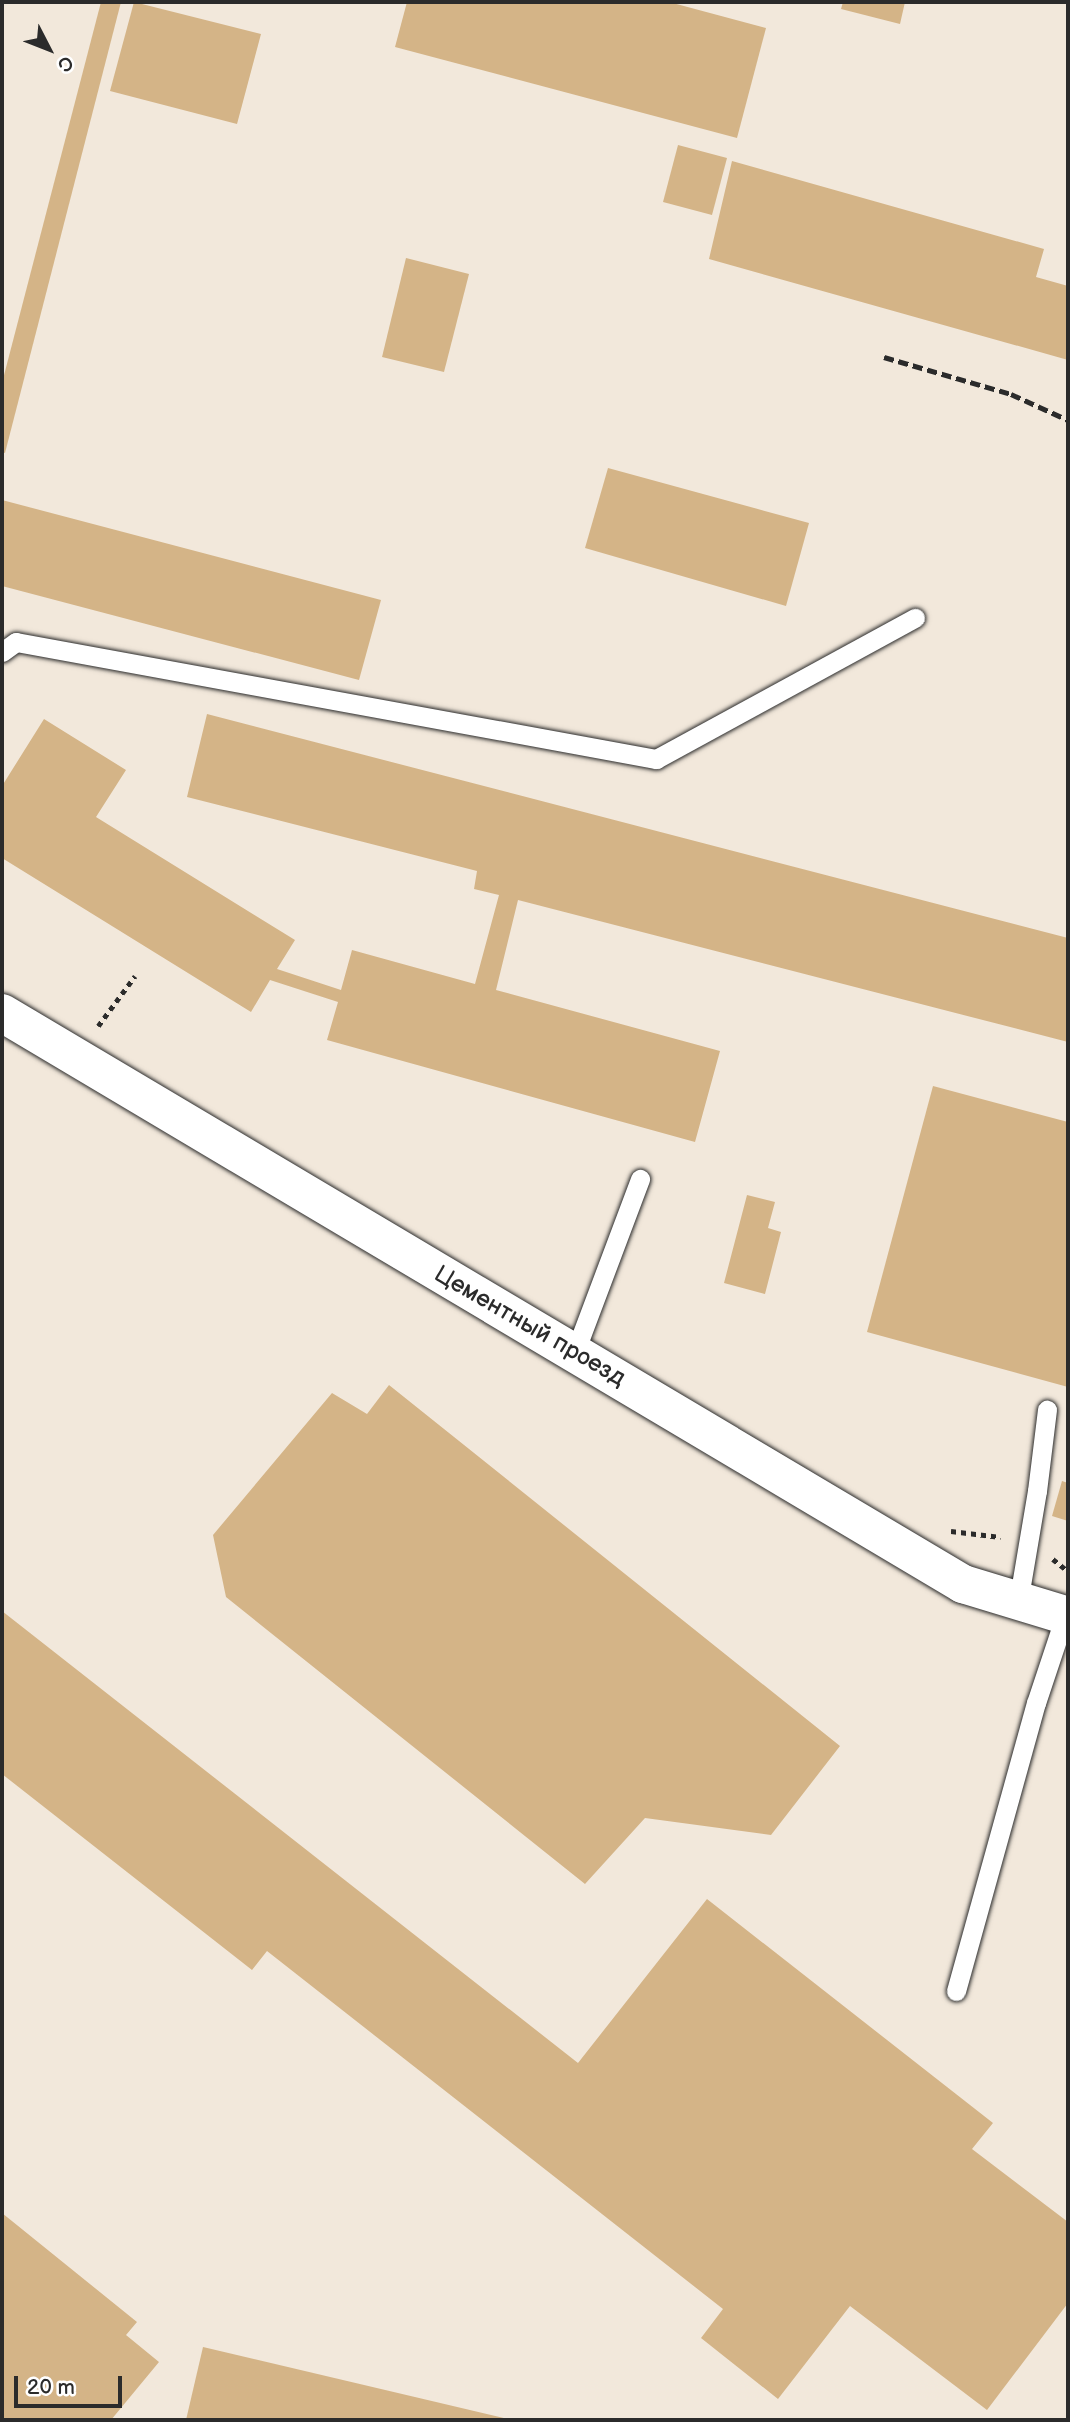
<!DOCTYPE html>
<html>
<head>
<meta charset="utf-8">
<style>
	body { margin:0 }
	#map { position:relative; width:1070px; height:2422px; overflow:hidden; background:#fff; font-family:"Balsamiq Sans",sans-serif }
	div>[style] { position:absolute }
	.built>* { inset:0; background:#f2e8db }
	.building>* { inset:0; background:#d4b487 }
	.path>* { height:4.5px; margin-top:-2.25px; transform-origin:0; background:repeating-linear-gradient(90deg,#2b2b2b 0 5px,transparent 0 10px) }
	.roads { filter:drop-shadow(0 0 2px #2b2b2b) drop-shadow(0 0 2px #2b2b2b) }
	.lane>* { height:19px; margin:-9.5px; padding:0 9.5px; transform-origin:9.5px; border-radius:9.5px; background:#fff }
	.secondary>* { height:38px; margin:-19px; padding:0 19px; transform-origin:19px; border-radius:19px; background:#fff }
	.rail>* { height:5px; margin-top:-2.5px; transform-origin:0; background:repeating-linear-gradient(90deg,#2b2b2b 0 10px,transparent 0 15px) }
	span { translate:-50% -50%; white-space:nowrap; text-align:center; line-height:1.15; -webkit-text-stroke:5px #fff; paint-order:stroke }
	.street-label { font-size:24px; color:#2b2b2b }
	.frame { position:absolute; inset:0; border:4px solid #2b2b2b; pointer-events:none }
	.north { position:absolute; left:14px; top:14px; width:70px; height:70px; -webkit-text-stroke:5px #fff; paint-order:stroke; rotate:132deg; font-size:19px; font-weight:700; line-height:28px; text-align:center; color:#2b2b2b }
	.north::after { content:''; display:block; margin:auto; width:24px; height:32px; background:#2b2b2b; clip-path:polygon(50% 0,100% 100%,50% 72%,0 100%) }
	.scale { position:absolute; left:14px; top:2376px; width:108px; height:32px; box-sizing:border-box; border:4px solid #2b2b2b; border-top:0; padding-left:9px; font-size:21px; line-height:24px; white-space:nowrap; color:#2b2b2b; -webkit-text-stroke:5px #fff; paint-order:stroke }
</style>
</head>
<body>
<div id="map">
	<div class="built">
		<i style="clip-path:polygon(2px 2px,1068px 2px,1068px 2420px,2px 2420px)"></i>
	</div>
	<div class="building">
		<i style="clip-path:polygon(101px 2px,121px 2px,5px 453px,2px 452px,2px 383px)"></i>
		<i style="clip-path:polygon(134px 2px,261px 34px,237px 124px,110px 91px)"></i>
		<i style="clip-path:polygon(407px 2px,669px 2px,766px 28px,737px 138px,395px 47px)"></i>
		<i style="clip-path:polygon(843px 2px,905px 2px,900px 24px,841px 9px)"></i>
		<i style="clip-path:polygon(678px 145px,727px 158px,712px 215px,663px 202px)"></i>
		<i style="clip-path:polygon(732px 161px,1044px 249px,1036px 277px,1068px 286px,1068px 360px,709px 259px)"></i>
		<i style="clip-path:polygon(406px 258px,469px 274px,444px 372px,382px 357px)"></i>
		<i style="clip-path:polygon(608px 468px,809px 523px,786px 606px,585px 548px)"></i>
		<i style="clip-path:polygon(2px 500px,381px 600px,359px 680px,2px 586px)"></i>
		<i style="clip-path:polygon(207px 714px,1068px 938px,1068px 1042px,518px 900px,496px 990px,720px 1051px,695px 1142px,327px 1040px,338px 1002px,270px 980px,251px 1012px,2px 858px,2px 786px,44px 719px,126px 770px,96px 817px,295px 940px,277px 969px,341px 990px,352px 950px,475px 984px,499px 895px,474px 889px,477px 871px,187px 797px)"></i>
		<i style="clip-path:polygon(933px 1086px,1068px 1122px,1068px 1387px,867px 1332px)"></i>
		<i style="clip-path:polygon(747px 1195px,775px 1202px,768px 1228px,781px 1232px,765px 1294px,724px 1283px)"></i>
		<i style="clip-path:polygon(389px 1385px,840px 1746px,771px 1835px,645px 1818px,585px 1884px,226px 1597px,213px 1535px,332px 1393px,367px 1414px)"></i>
		<i style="clip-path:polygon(1062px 1481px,1068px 1483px,1068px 1521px,1052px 1516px)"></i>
		<i style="clip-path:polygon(2px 1611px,578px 2063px,707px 1899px,993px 2123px,972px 2149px,1068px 2222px,1068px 2303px,987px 2410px,850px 2306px,778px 2399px,701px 2338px,723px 2309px,267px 1951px,252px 1970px,2px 1774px)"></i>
		<i style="clip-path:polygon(2px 2213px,137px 2322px,126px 2335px,159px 2362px,111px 2420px,2px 2420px)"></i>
		<i style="clip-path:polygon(203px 2347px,508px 2419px,508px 2420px,186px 2420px)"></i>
	</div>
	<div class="path">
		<i style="left:98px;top:1026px;width:62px;rotate:-53.5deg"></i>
		<i style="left:951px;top:1531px;width:50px;rotate:6.8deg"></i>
		<i style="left:1053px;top:1559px;width:19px;rotate:39deg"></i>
	</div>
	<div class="roads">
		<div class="lane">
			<i style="left:2px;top:652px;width:17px;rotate:-36deg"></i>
			<i style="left:16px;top:642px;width:651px;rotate:10.36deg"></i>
			<i style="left:656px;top:759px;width:295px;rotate:-28.6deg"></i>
			<i style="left:575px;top:1352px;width:185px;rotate:-69.4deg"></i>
			<i style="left:1018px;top:1603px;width:114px;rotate:-80.4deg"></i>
			<i style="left:1037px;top:1491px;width:82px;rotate:-83deg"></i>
			<i style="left:956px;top:1991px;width:299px;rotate:-74.5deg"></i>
			<i style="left:1036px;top:1703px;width:92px;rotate:-71.6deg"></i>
		</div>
		<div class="secondary">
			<i style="left:2px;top:1013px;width:1118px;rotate:30.72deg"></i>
			<i style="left:963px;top:1584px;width:110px;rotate:16.9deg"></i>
		</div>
	</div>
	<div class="rail">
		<i style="left:884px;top:357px;width:132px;rotate:16.2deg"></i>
		<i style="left:1011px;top:394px;width:63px;rotate:24.5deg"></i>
	</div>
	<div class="street-label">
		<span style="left:530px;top:1326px;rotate:30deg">Цементный проезд</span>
	</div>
	<div class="frame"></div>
	<div class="north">С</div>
	<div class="scale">20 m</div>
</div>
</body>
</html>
